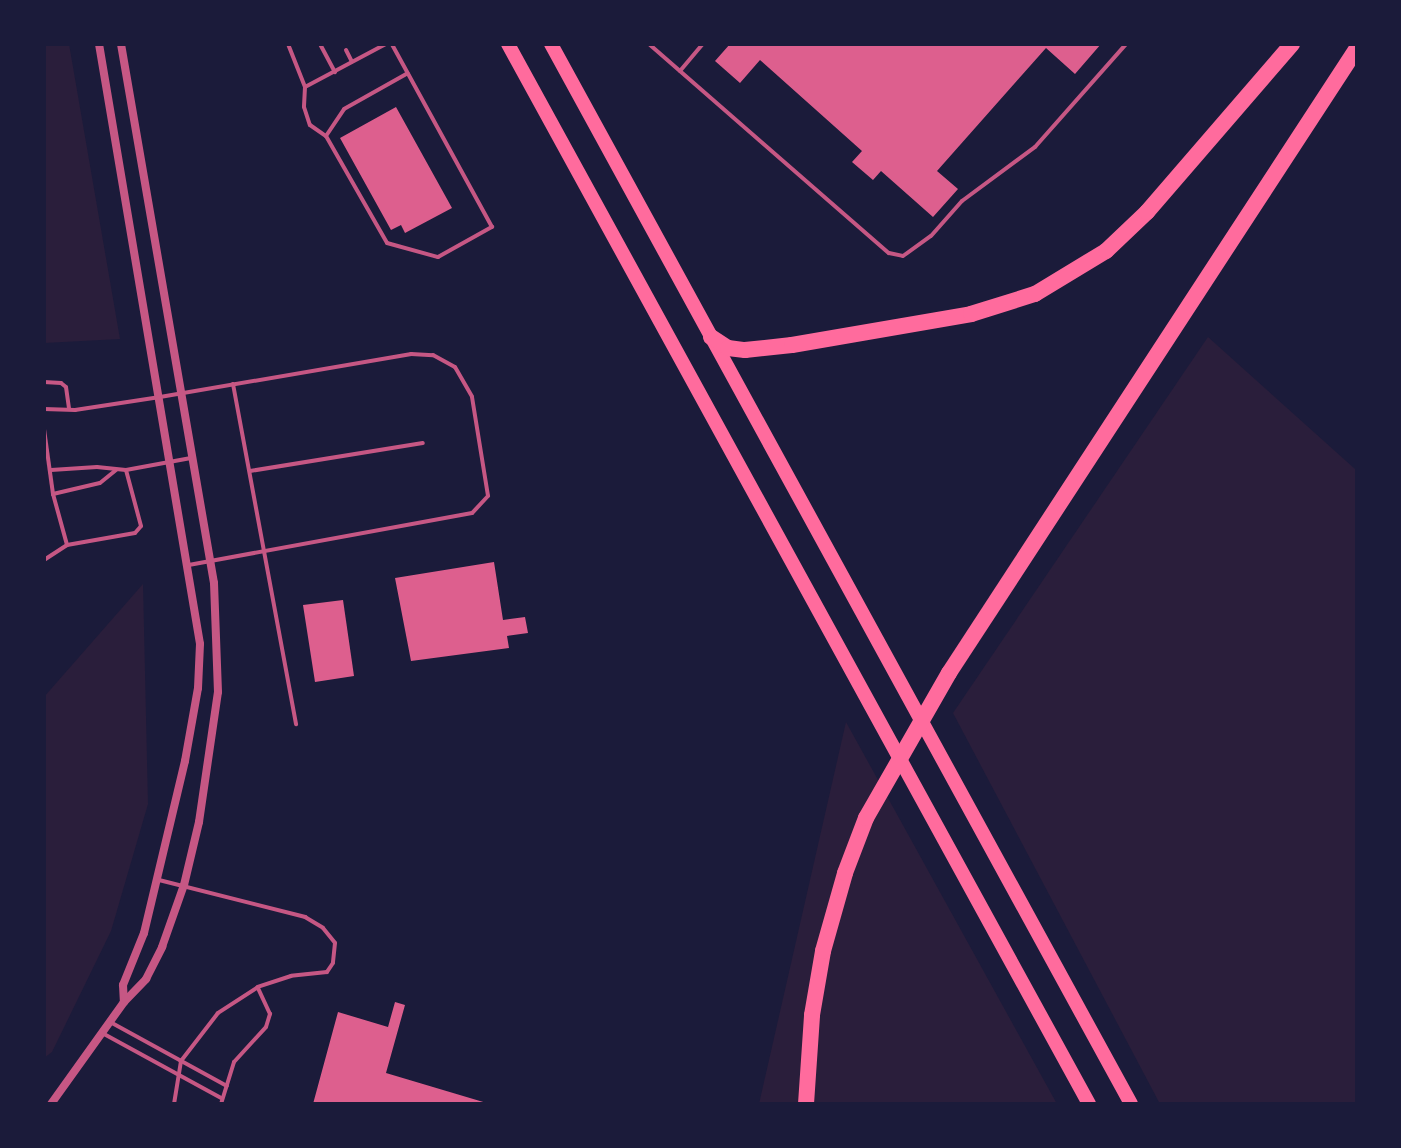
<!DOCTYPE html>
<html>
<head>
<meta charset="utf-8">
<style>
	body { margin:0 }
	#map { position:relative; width:1401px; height:1148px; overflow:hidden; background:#1b1b3a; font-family:"Exo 2",sans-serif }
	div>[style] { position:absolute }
	.green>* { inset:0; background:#2a1e3b }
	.building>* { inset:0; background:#dd5f8e }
	.service>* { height:4px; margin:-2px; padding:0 2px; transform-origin:2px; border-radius:2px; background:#c65784 }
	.minor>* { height:8px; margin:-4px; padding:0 4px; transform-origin:4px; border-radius:4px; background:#c65784 }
	.primary>* { height:14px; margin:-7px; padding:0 7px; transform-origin:7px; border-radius:7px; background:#ff6b9d }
	.motorway>* { height:16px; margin:-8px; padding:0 8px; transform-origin:8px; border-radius:8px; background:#ff6b9d }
	span { translate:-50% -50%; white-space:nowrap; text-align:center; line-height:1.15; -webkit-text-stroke:6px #1b1b3a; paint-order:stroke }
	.frame { position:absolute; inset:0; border:46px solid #1b1b3a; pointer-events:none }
</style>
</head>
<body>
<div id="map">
	<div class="green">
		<i style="clip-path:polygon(44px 44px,69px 44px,120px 339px,44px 343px)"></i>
		<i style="clip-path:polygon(1208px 337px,1355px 469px,1357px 1104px,1160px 1104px,953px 713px)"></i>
		<i style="clip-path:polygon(143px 584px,148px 804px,111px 931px,52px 1052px,44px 1058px,44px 697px)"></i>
		<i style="clip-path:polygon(846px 722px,1057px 1104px,759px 1104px)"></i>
	</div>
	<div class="building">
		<i style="clip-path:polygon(730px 44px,1101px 44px,1075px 74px,1046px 48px,937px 171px,958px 189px,933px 217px,881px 171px,873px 180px,852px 162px,862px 151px,760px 60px,740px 83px,715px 61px)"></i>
		<i style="clip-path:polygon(396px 107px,452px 208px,405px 233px,401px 225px,391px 230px,340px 138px)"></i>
		<i style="clip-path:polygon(494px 562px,503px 620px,525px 617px,528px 633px,507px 636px,509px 648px,411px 661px,395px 578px)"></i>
		<i style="clip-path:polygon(343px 600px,354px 676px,315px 682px,303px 605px)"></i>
		<i style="clip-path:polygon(395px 1002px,405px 1005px,386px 1073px,490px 1104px,313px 1104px,338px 1012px,388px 1027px)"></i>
	</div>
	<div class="service">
		<i style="left:288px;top:44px;width:46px;rotate:68.4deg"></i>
		<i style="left:305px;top:87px;width:92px;rotate:-28deg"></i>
		<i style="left:320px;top:44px;width:32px;rotate:62deg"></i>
		<i style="left:649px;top:44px;width:318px;rotate:41.1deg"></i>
		<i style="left:889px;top:253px;width:14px;rotate:12deg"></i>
		<i style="left:903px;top:256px;width:34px;rotate:-36deg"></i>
		<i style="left:931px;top:236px;width:47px;rotate:-48.5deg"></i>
		<i style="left:962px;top:201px;width:91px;rotate:-36.5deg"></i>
		<i style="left:1035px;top:147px;width:137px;rotate:-48.5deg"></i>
		<i style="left:346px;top:50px;width:13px;rotate:63deg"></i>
		<i style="left:680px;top:71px;width:35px;rotate:-50deg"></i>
		<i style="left:305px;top:87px;width:20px;rotate:93deg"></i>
		<i style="left:304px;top:107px;width:19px;rotate:72deg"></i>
		<i style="left:310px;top:125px;width:19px;rotate:35deg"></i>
		<i style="left:326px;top:136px;width:123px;rotate:60.3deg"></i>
		<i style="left:387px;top:243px;width:53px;rotate:15.4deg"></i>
		<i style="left:438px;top:257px;width:62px;rotate:-29.1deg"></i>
		<i style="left:492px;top:227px;width:209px;rotate:-118.7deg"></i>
		<i style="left:326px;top:136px;width:32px;rotate:-56deg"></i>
		<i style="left:344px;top:109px;width:73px;rotate:-29.4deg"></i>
		<i style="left:44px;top:382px;width:17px;rotate:3deg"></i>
		<i style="left:61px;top:383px;width:6px;rotate:39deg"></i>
		<i style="left:66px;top:387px;width:22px;rotate:82deg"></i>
		<i style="left:233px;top:384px;width:346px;rotate:79.5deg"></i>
		<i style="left:44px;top:409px;width:31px;rotate:2deg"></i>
		<i style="left:75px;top:410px;width:86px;rotate:-8.7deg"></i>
		<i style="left:160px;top:397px;width:255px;rotate:-9.7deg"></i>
		<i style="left:411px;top:354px;width:22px;rotate:3deg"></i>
		<i style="left:433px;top:355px;width:25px;rotate:29deg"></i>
		<i style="left:455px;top:367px;width:34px;rotate:60deg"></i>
		<i style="left:472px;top:397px;width:100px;rotate:80.8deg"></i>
		<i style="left:488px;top:496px;width:23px;rotate:133deg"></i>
		<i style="left:472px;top:513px;width:288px;rotate:169.6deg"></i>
		<i style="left:44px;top:429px;width:66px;rotate:82.1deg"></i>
		<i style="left:53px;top:494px;width:53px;rotate:74.6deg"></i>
		<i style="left:51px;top:470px;width:46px;rotate:-3.7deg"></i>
		<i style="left:97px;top:467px;width:29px;rotate:6deg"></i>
		<i style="left:126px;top:470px;width:66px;rotate:-10.5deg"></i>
		<i style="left:250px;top:471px;width:175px;rotate:-9.2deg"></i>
		<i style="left:53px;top:494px;width:48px;rotate:-13.2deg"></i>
		<i style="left:100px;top:483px;width:21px;rotate:-39deg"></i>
		<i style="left:44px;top:560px;width:27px;rotate:-33deg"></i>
		<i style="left:67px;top:545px;width:69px;rotate:-10deg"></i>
		<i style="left:135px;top:533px;width:9px;rotate:-49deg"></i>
		<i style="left:141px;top:526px;width:58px;rotate:-105deg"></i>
		<i style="left:159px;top:880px;width:151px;rotate:14.2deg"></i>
		<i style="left:305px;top:917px;width:21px;rotate:31deg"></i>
		<i style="left:323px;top:928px;width:19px;rotate:51deg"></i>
		<i style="left:335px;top:943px;width:20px;rotate:96deg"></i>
		<i style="left:333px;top:963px;width:11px;rotate:124deg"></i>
		<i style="left:327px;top:972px;width:36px;rotate:174deg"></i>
		<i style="left:291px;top:976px;width:35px;rotate:162deg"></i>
		<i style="left:258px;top:987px;width:48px;rotate:147deg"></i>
		<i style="left:218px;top:1013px;width:61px;rotate:127.6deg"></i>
		<i style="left:181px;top:1061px;width:44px;rotate:99.2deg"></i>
		<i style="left:112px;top:1023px;width:131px;rotate:28.7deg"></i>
		<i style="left:104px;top:1034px;width:133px;rotate:28.7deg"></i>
		<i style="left:221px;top:1104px;width:44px;rotate:-72.8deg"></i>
		<i style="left:234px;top:1062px;width:47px;rotate:-47.6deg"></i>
		<i style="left:266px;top:1027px;width:14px;rotate:-73deg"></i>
		<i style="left:270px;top:1014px;width:29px;rotate:-115deg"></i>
	</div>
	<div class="minor">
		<i style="left:99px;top:44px;width:608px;rotate:80.44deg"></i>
		<i style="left:200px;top:644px;width:44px;rotate:92.6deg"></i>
		<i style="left:198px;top:688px;width:74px;rotate:100.1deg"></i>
		<i style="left:185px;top:761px;width:177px;rotate:103.4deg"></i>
		<i style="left:144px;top:933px;width:56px;rotate:112deg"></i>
		<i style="left:123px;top:985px;width:17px;rotate:87deg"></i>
		<i style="left:51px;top:1104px;width:125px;rotate:-54.4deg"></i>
		<i style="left:124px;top:1002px;width:32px;rotate:-46deg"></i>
		<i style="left:146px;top:979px;width:36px;rotate:-63deg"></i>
		<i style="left:162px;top:947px;width:66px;rotate:-70.5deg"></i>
		<i style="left:184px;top:885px;width:65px;rotate:-76.6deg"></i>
		<i style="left:199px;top:822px;width:131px;rotate:-81.7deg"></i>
		<i style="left:218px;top:692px;width:109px;rotate:-92.1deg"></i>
		<i style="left:214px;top:583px;width:547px;rotate:-99.79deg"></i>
	</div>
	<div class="primary">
		<i style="left:508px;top:44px;width:1209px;rotate:61.27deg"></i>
		<i style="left:551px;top:44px;width:1208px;rotate:61.31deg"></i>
	</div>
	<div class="motorway">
		<i style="left:711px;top:337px;width:20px;rotate:33deg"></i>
		<i style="left:728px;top:348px;width:17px;rotate:7deg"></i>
		<i style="left:745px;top:350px;width:47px;rotate:-6.1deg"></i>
		<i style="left:792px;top:345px;width:182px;rotate:-9.8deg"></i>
		<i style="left:971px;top:314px;width:67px;rotate:-17.4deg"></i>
		<i style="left:1035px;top:294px;width:83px;rotate:-31.2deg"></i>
		<i style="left:1106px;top:251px;width:57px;rotate:-43.6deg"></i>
		<i style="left:1147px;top:212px;width:222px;rotate:-49.2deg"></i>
		<i style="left:806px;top:1104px;width:89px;rotate:-86.1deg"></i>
		<i style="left:812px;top:1015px;width:65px;rotate:-80.2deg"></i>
		<i style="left:823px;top:951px;width:81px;rotate:-74.2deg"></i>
		<i style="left:845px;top:873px;width:59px;rotate:-69.1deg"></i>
		<i style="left:866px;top:818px;width:167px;rotate:-60.2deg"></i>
		<i style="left:949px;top:673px;width:746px;rotate:-56.86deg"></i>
	</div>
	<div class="frame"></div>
</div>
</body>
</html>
